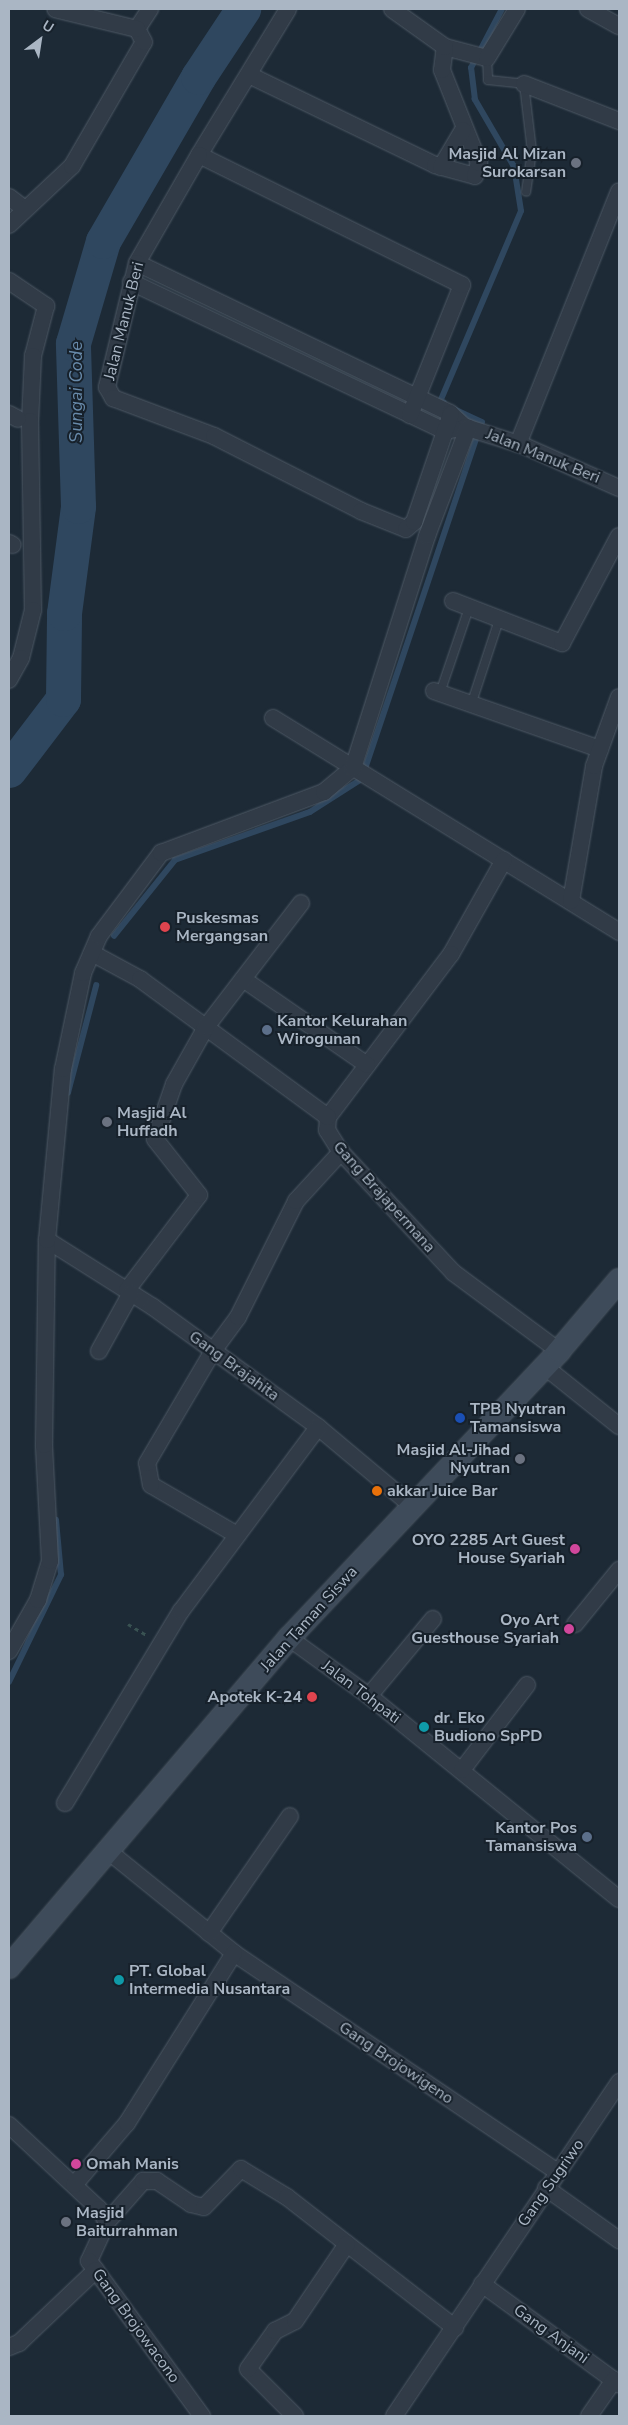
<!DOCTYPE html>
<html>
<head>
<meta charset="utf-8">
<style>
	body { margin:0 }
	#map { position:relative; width:628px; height:2425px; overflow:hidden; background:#1d2a36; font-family:"Nunito Sans",sans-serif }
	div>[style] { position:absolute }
	.stream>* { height:5.5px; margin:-2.75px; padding:0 2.75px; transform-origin:2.75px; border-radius:2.75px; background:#2f475f }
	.river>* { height:35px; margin:-17.5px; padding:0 17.5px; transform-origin:17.5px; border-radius:17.5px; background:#2f475f }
	.path>* { height:3px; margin-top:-1.5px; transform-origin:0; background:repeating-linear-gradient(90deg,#395252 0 4px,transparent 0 8px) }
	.roads { filter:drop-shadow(0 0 1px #4e5965) drop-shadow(0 0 1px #4e5965) }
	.lane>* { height:8px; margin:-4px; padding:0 4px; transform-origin:4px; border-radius:4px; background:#313b47 }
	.street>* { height:16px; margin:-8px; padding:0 8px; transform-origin:8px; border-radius:8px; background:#313b47 }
	.secondary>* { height:22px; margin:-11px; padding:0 11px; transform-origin:11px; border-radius:11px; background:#3e4b5a }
	.dots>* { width:14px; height:14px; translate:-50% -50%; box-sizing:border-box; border:2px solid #17212b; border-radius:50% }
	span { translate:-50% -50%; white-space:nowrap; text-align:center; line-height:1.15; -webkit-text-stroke:4px #17212b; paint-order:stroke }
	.poi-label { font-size:16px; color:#aab6c4; font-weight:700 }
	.right { translate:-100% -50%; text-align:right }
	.left { translate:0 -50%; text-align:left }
	.street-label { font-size:16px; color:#aab6c4 }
	.water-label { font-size:18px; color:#688aaa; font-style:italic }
	.frame { position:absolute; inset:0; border:10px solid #aab6c4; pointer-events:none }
	.north { position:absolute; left:15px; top:15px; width:50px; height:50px; -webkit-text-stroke:4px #17212b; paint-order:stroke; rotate:31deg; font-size:14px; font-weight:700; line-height:20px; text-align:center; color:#aab6c4 }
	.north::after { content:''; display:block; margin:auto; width:18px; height:22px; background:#aab6c4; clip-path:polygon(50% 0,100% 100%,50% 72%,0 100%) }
</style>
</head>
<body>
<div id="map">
	<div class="stream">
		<i style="left:444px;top:403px;width:4px;rotate:-166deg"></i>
		<i style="left:440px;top:402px;width:207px;rotate:-67deg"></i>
		<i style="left:521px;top:211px;width:45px;rotate:-99deg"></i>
		<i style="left:514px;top:167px;width:78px;rotate:-120.2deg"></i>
		<i style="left:475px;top:100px;width:32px;rotate:-97deg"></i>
		<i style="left:471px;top:68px;width:67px;rotate:-62.3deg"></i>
		<i style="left:454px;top:409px;width:31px;rotate:25deg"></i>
		<i style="left:365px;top:769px;width:351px;rotate:-71.4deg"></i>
		<i style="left:114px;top:936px;width:97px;rotate:-51.2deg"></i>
		<i style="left:175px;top:860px;width:143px;rotate:-19.6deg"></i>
		<i style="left:310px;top:812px;width:59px;rotate:-32.6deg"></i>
		<i style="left:68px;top:1093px;width:111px;rotate:-75.3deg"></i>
		<i style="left:9px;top:1682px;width:119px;rotate:-64.1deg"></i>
		<i style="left:61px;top:1575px;width:55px;rotate:-95.2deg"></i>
	</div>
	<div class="river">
		<i style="left:9px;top:770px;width:89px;rotate:-52.7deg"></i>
		<i style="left:63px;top:699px;width:86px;rotate:-89.3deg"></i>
		<i style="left:64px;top:613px;width:108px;rotate:-82.5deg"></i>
		<i style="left:78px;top:506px;width:163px;rotate:-91.8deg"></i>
		<i style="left:73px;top:343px;width:106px;rotate:-73.6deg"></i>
		<i style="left:103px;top:241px;width:190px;rotate:-59.9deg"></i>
		<i style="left:198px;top:77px;width:82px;rotate:-56.5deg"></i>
	</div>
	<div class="path">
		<i style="left:128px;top:1624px;width:21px;rotate:31deg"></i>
	</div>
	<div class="roads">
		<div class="lane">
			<i style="left:487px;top:58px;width:22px;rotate:87deg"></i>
			<i style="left:488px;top:80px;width:36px;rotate:6deg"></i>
			<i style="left:524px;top:84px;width:67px;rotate:83.2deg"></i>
			<i style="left:532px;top:151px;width:41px;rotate:98.3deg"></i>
			<i style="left:440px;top:693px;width:90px;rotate:-71.2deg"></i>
			<i style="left:471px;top:705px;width:89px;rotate:-71.8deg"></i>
		</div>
		<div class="street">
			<i style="left:588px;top:9px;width:35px;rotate:29deg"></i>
			<i style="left:137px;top:29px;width:24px;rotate:-57deg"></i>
			<i style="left:445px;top:47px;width:43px;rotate:14.7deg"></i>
			<i style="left:487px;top:58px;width:57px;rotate:-58.5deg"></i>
			<i style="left:249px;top:75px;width:207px;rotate:25.8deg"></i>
			<i style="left:435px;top:165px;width:41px;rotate:15.4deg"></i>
			<i style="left:475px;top:176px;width:14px;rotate:-73deg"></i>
			<i style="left:479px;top:163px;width:100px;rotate:-111.7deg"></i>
			<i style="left:442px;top:70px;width:23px;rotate:-83deg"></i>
			<i style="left:445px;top:47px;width:65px;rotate:-144.4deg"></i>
			<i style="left:524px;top:84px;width:102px;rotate:21.3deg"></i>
			<i style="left:199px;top:155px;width:171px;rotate:-58.6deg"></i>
			<i style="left:441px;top:167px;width:43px;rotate:-59.3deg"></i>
			<i style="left:9px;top:197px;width:20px;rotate:37deg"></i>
			<i style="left:9px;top:225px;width:86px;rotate:-43.1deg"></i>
			<i style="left:72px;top:166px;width:143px;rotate:-59.9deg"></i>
			<i style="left:144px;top:42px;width:15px;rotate:-118deg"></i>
			<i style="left:137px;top:29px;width:84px;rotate:-166.3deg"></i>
			<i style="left:137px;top:263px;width:347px;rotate:25.6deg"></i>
			<i style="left:450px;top:413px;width:21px;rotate:43deg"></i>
			<i style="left:465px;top:427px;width:60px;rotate:17.5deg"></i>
			<i style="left:522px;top:445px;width:106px;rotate:23.9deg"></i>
			<i style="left:9px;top:281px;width:45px;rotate:34deg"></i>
			<i style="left:46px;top:306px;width:52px;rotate:104.6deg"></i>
			<i style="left:33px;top:356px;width:65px;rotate:92.6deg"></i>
			<i style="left:30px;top:421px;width:189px;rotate:89.1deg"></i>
			<i style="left:33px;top:610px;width:49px;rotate:104deg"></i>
			<i style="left:21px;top:658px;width:25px;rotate:119deg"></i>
			<i style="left:131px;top:282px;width:348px;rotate:25.4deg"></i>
			<i style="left:445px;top:431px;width:10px;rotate:-11deg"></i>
			<i style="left:9px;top:414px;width:10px;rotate:29deg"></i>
			<i style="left:410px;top:415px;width:140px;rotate:-68.2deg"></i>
			<i style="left:462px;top:285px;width:293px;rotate:-153.7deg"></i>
			<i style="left:199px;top:155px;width:125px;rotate:119.9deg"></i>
			<i style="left:137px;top:263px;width:128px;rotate:103.6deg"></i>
			<i style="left:107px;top:387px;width:13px;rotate:61deg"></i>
			<i style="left:113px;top:398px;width:108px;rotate:20.6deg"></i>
			<i style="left:214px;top:436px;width:165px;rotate:27deg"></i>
			<i style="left:361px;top:511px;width:48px;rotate:21.8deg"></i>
			<i style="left:406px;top:529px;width:11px;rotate:-41deg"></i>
			<i style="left:414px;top:522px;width:114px;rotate:-71.1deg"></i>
			<i style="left:518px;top:444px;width:272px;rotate:-68.2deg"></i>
			<i style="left:9px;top:543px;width:4px;rotate:27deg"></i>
			<i style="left:453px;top:601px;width:117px;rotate:21.1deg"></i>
			<i style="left:562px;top:643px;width:121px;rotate:-62deg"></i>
			<i style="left:434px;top:691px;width:176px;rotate:19.3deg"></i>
			<i style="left:273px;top:718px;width:407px;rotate:31.7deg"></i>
			<i style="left:504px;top:860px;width:108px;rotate:119.4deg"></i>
			<i style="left:451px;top:954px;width:204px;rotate:127deg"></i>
			<i style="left:328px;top:1117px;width:13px;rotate:94deg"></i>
			<i style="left:327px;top:1130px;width:26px;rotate:58deg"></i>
			<i style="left:341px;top:1152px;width:166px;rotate:47deg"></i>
			<i style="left:454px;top:1273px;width:131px;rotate:36.6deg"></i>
			<i style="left:571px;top:901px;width:137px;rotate:-80.3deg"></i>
			<i style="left:594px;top:766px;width:73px;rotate:-70.1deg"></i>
			<i style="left:92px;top:953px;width:55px;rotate:28.4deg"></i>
			<i style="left:140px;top:979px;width:233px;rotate:36.3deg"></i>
			<i style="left:243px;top:979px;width:151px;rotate:34.7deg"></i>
			<i style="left:47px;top:1240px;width:125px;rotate:32.3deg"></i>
			<i style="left:153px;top:1307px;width:204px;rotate:36deg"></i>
			<i style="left:318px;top:1427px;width:123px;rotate:40deg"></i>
			<i style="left:127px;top:1290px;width:119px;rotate:-52.8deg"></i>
			<i style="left:199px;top:1195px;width:71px;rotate:-128.2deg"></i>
			<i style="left:155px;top:1139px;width:58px;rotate:-70.9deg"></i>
			<i style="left:174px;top:1084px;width:65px;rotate:-60.7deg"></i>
			<i style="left:206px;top:1027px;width:156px;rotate:-52.5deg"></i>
			<i style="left:99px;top:1351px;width:66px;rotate:-61.1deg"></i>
			<i style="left:544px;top:1366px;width:96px;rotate:38.7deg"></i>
			<i style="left:237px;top:1535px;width:99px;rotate:-149.8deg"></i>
			<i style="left:151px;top:1485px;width:22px;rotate:-100deg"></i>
			<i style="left:147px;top:1463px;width:130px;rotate:-59.5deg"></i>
			<i style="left:213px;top:1351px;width:42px;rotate:-53.7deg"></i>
			<i style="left:238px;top:1317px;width:130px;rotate:-63.4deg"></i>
			<i style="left:296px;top:1201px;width:67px;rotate:-47.4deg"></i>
			<i style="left:575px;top:1624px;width:70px;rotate:-50.8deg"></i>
			<i style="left:289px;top:1638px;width:99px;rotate:35.9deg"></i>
			<i style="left:369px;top:1696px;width:322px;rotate:39.1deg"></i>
			<i style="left:9px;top:1651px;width:59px;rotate:-60.4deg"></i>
			<i style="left:38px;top:1600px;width:41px;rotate:-72.9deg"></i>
			<i style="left:50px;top:1561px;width:116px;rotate:-93deg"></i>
			<i style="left:44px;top:1445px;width:205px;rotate:-89.2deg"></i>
			<i style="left:47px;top:1240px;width:172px;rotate:-84.7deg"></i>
			<i style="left:63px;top:1069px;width:98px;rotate:-78.2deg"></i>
			<i style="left:83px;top:973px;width:40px;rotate:-66.6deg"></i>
			<i style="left:99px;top:936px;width:104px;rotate:-53.2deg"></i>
			<i style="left:161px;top:853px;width:174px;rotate:-20.5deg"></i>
			<i style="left:324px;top:792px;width:38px;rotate:-40deg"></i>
			<i style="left:353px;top:768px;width:244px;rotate:-72.3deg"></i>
			<i style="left:427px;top:536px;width:116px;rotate:-69.2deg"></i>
			<i style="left:369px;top:1696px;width:100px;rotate:-50.3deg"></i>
			<i style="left:462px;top:1770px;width:107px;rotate:-52.6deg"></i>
			<i style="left:65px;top:1803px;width:224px;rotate:-58.9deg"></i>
			<i style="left:181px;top:1611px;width:229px;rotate:-53.3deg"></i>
			<i style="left:107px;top:1850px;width:164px;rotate:39deg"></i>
			<i style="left:234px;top:1953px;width:391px;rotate:34.1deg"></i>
			<i style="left:209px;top:1933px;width:142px;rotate:-55.3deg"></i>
			<i style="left:9px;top:2125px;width:123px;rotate:43deg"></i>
			<i style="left:99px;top:2209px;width:15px;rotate:58deg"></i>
			<i style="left:107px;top:2222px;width:43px;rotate:114.8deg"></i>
			<i style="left:89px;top:2261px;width:192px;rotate:53.9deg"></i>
			<i style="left:74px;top:2185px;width:82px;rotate:-49.5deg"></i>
			<i style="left:127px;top:2123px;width:201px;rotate:-57.8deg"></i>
			<i style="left:546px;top:2188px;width:90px;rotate:35.5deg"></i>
			<i style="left:107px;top:2222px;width:55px;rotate:-48.7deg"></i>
			<i style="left:143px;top:2181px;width:14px"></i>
			<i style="left:157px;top:2181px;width:41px;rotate:34.1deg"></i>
			<i style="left:191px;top:2204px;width:13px;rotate:13deg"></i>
			<i style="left:204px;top:2207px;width:53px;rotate:-45.8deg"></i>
			<i style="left:241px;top:2169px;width:54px;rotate:31.3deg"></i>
			<i style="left:287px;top:2197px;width:213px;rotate:37.9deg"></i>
			<i style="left:482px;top:2284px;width:170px;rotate:36.1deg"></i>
			<i style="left:9px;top:2347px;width:11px;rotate:-22deg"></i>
			<i style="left:19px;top:2343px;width:106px;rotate:-43.5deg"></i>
			<i style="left:295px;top:2416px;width:66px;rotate:-135deg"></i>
			<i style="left:248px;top:2369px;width:47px;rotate:-54.6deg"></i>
			<i style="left:275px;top:2331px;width:22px;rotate:-27deg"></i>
			<i style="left:295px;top:2321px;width:93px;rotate:-56deg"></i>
			<i style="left:394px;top:2416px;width:403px;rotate:-56deg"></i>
			<i style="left:589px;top:2416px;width:44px;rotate:-55.2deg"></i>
		</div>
		<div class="secondary">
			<i style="left:9px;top:1967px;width:432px;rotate:-49.6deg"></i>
			<i style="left:289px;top:1638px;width:394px;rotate:-46.7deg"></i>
			<i style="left:559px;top:1351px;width:93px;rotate:-49.8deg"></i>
		</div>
	</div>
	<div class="dots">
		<i style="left:576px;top:163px;background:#6b7280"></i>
		<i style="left:165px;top:927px;background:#e0444e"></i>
		<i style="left:267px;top:1030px;background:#5c6f8a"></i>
		<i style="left:107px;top:1122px;background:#6b7280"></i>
		<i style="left:460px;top:1418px;background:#1a4fb4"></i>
		<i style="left:520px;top:1459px;background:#6b7280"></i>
		<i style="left:377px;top:1491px;background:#e8710a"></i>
		<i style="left:575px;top:1549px;background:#d1479c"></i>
		<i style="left:569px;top:1629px;background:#d1479c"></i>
		<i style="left:312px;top:1697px;background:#e0444e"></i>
		<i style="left:424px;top:1727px;background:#0f9aa8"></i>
		<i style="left:587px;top:1837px;background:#5c6f8a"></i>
		<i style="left:119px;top:1980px;background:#0f9aa8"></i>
		<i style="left:76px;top:2164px;background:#d1479c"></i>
		<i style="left:66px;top:2222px;background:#6b7280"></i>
	</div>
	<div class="poi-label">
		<span class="right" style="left:566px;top:163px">Masjid Al Mizan<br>Surokarsan</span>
		<span class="left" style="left:176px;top:927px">Puskesmas<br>Mergangsan</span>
		<span class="left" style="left:277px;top:1030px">Kantor Kelurahan<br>Wirogunan</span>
		<span class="left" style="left:117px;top:1122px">Masjid Al<br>Huffadh</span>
		<span class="left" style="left:470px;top:1418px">TPB Nyutran<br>Tamansiswa</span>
		<span class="right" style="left:510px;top:1459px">Masjid Al-Jihad<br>Nyutran</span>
		<span class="left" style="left:387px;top:1491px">akkar Juice Bar</span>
		<span class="right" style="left:565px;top:1549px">OYO 2285 Art Guest<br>House Syariah</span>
		<span class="right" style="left:559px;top:1629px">Oyo Art<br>Guesthouse Syariah</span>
		<span class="right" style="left:302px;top:1697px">Apotek K-24</span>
		<span class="left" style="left:434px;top:1727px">dr. Eko<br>Budiono SpPD</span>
		<span class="right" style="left:577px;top:1837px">Kantor Pos<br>Tamansiswa</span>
		<span class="left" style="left:129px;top:1980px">PT. Global<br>Intermedia Nusantara</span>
		<span class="left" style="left:86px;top:2164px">Omah Manis</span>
		<span class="left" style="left:76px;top:2222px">Masjid<br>Baiturrahman</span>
	</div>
	<div class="street-label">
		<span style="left:124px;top:321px;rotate:-76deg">Jalan Manuk Beri</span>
		<span style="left:543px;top:456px;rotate:22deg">Jalan Manuk Beri</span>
		<span style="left:384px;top:1197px;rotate:48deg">Gang Brajapermana</span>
		<span style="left:234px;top:1366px;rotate:36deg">Gang Brajahita</span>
		<span style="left:309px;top:1619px;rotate:-48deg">Jalan Taman Siswa</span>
		<span style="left:361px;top:1692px;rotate:37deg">Jalan Tohpati</span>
		<span style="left:396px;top:2063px;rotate:34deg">Gang Brojowigeno</span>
		<span style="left:551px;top:2183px;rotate:-55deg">Gang Sugriwo</span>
		<span style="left:136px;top:2326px;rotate:54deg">Gang Brojowacono</span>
		<span style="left:551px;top:2334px;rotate:36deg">Gang Anjani</span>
	</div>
	<div class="water-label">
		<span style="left:76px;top:392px;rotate:-90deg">Sungai Code</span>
	</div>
	<div class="frame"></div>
	<div class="north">U</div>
</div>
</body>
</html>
